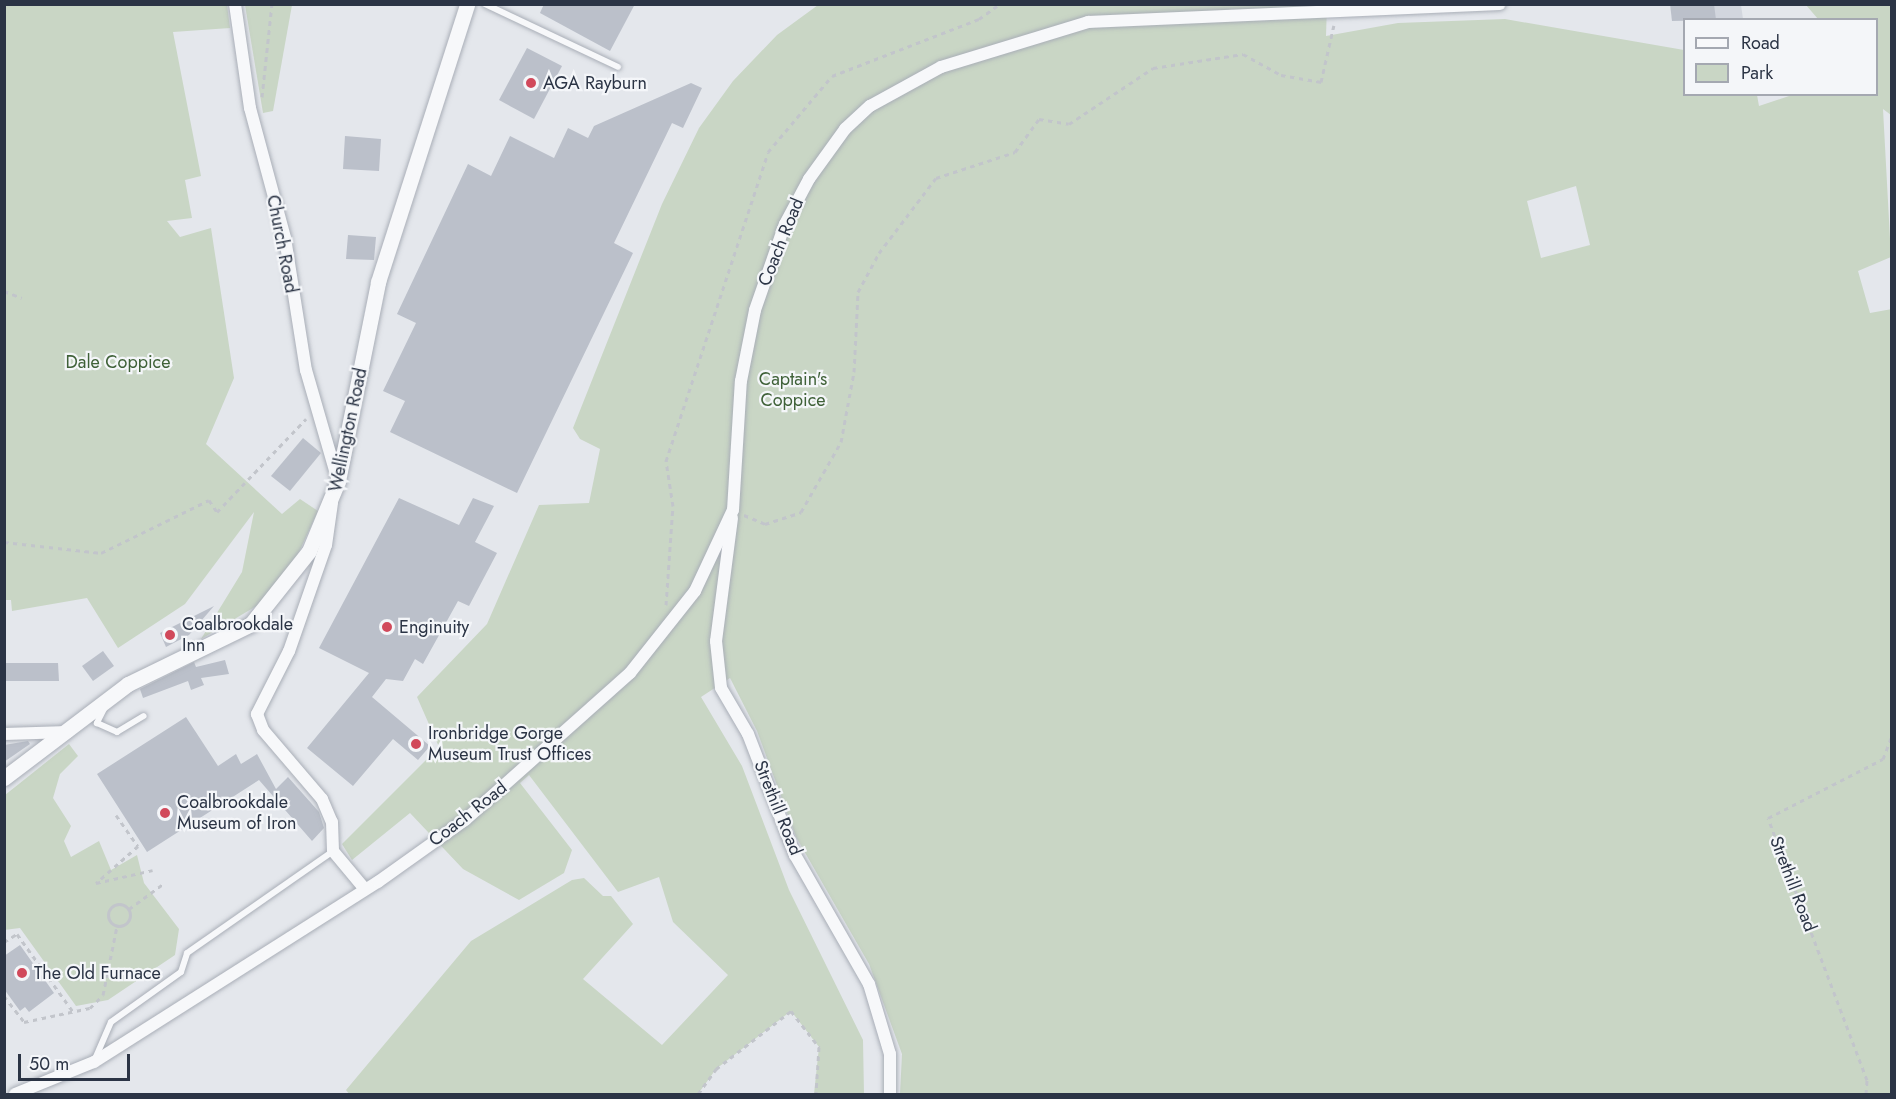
<!DOCTYPE html>
<html>
<head>
<meta charset="utf-8">
<style>
	body { margin:0 }
	#map { position:relative; width:1896px; height:1099px; overflow:hidden; background:#e4e7ec; font-family:Jost,sans-serif }
	div>[style] { position:absolute }
	.built>* { inset:0; background:#d2d6de }
	.green>* { inset:0; background:#c9d6c5 }
	.building>* { inset:0; background:#bbc0ca }
	.path>* { height:3px; margin-top:-1.5px; transform-origin:0; background:repeating-linear-gradient(90deg,#c2c5cb 0 4.5px,transparent 0 9px) }
	.path>.ring { margin:-1.5px; padding:0; box-sizing:content-box; background:none; border:3px solid #c2c5cb; border-radius:50% }
	.roads { filter:drop-shadow(0 0 2px #a9aeb7) drop-shadow(0 0 2px #a9aeb7) }
	.service>* { height:6px; margin:-3px; padding:0 3px; transform-origin:3px; border-radius:3px; background:#f7f8fa }
	.minor>* { height:12px; margin:-6px; padding:0 6px; transform-origin:6px; border-radius:6px; background:#f7f8fa }
	.tertiary>* { height:15px; margin:-7.5px; padding:0 7.5px; transform-origin:7.5px; border-radius:7.5px; background:#f7f8fa }
	.dots>* { width:16px; height:16px; translate:-50% -50%; box-sizing:border-box; border:3px solid #f4f6f9; border-radius:50% }
	span { translate:-50% -50%; white-space:nowrap; text-align:center; line-height:1.15; -webkit-text-stroke:4.5px #f4f6f9; paint-order:stroke }
	.poi-label { font-size:18px; color:#2b3445 }
	.left { translate:0 -50%; text-align:left }
	.street-label { font-size:18px; color:#2b3445 }
	.park-label { font-size:18px; color:#3f6138 }
	.frame { position:absolute; inset:0; border:6px solid #2b3445; pointer-events:none }
	.legend { position:absolute; left:1683px; top:18px; width:195px; height:78px; box-sizing:border-box; background:#f4f6f9; border:2px solid #a4a8b1; margin:0; padding:8px 10px; list-style:none; font-size:18px; color:#2b3445 }
	.legend li { display:flex; align-items:center; gap:12px; height:30px }
	.legend b { width:30px; border:2px solid #a4a8b1 }
	.scale { position:absolute; left:18px; top:1054px; width:112px; height:27px; box-sizing:border-box; border:3px solid #2b3445; border-top:0; padding-left:8px; font-size:18px; line-height:21px; white-space:nowrap; color:#2b3445; -webkit-text-stroke:4px #f4f6f9; paint-order:stroke }
</style>
</head>
<body>
<div id="map">
	<div class="built">
		<i style="clip-path:polygon(1693px 5px,1741px 5px,1743px 19px,1695px 19px)"></i>
	</div>
	<div class="green">
		<i style="clip-path:polygon(5px 5px,227px 5px,230px 28px,173px 32px,201px 176px,185px 180px,192px 218px,167px 221px,180px 237px,211px 228px,234px 378px,206px 444px,282px 514px,300px 499px,318px 511px,294px 563px,258px 605px,201px 639px,242px 572px,254px 512px,185px 604px,118px 648px,87px 598px,12px 611px,11px 600px,5px 600px)"></i>
		<i style="clip-path:polygon(245px 5px,292px 5px,273px 111px,263px 113px)"></i>
		<i style="clip-path:polygon(evenodd,818px 5px,1327px 5px,1326px 36px,1398px 23px,1505px 19px,1684px 50px,1684px 94px,1757px 95px,1759px 106px,1792px 95px,1876px 94px,1876px 20px,1818px 19px,1806px 5px,1891px 5px,1891px 115px,1883px 109px,1891px 257px,1858px 271px,1870px 313px,1892px 309px,1891px 1094px,900px 1094px,902px 1054px,869px 964px,796px 837px,757px 731px,730px 678px,701px 697px,742px 766px,789px 890px,863px 1040px,864px 1094px,814px 1094px,819px 1047px,791px 1011px,716px 1069px,698px 1094px,349px 1094px,346px 1090px,471px 941px,572px 880px,584px 878px,603px 896px,611px 896px,633px 924px,583px 979px,662px 1045px,728px 975px,673px 922px,659px 877px,618px 892px,529px 775px,520px 783px,572px 850px,564px 873px,519px 900px,463px 869px,410px 813px,352px 860px,342px 844px,439px 747px,417px 697px,487px 624px,539px 505px,589px 503px,600px 449px,580px 439px,573px 428px,662px 204px,699px 128px,733px 81px,777px 35px,818px 5px,1576px 186px,1590px 245px,1541px 258px,1527px 201px,1576px 186px)"></i>
		<i style="clip-path:polygon(69px 744px,78px 756px,60px 774px,53px 798px,71px 826px,64px 841px,71px 857px,99px 841px,111px 870px,137px 855px,144px 883px,179px 929px,175px 955px,108px 1000px,76px 1006px,20px 928px,4px 930px,5px 795px)"></i>
	</div>
	<div class="building">
		<i style="clip-path:polygon(544px 4px,635px 4px,610px 51px,540px 13px)"></i>
		<i style="clip-path:polygon(1670px 4px,1714px 4px,1716px 20px,1672px 21px)"></i>
		<i style="clip-path:polygon(527px 48px,562px 66px,534px 119px,499px 100px)"></i>
		<i style="clip-path:polygon(691px 83px,702px 88px,683px 128px,672px 123px,614px 243px,633px 253px,517px 493px,390px 432px,405px 401px,383px 391px,416px 323px,397px 314px,468px 164px,491px 176px,510px 136px,554px 158px,568px 128px,588px 138px,594px 126px)"></i>
		<i style="clip-path:polygon(345px 136px,381px 139px,379px 171px,343px 169px)"></i>
		<i style="clip-path:polygon(348px 235px,376px 237px,374px 260px,346px 259px)"></i>
		<i style="clip-path:polygon(303px 438px,321px 453px,290px 491px,271px 476px)"></i>
		<i style="clip-path:polygon(399px 498px,459px 525px,473px 498px,494px 506px,475px 542px,497px 553px,469px 606px,458px 601px,423px 664px,415px 659px,403px 681px,386px 679px,372px 697px,430px 746px,418px 760px,393px 739px,353px 786px,307px 748px,369px 673px,319px 648px)"></i>
		<i style="clip-path:polygon(214px 606px,189px 635px,166px 647px,160px 633px)"></i>
		<i style="clip-path:polygon(103px 651px,114px 666px,93px 681px,82px 666px)"></i>
		<i style="clip-path:polygon(225px 660px,229px 674px,201px 678px,204px 685px,191px 690px,188px 681px,143px 698px,140px 689px,194px 662px,196px 667px)"></i>
		<i style="clip-path:polygon(4px 663px,58px 663px,59px 681px,4px 681px)"></i>
		<i style="clip-path:polygon(186px 717px,218px 766px,236px 754px,241px 764px,257px 754px,276px 789px,288px 777px,319px 812px,324px 828px,312px 841px,259px 780px,147px 852px,97px 774px)"></i>
		<i style="clip-path:polygon(28px 741px,30px 744px,4px 762px,4px 745px)"></i>
		<i style="clip-path:polygon(20px 945px,54px 993px,29px 1012px,25px 1007px,20px 1011px,4px 989px,4px 956px)"></i>
	</div>
	<div class="path">
		<i style="left:262px;top:97px;width:94px;rotate:-83.9deg"></i>
		<i style="left:4px;top:291px;width:19px;rotate:21deg"></i>
		<i style="left:744px;top:515px;width:23px;rotate:23deg"></i>
		<i style="left:765px;top:524px;width:38px;rotate:-18deg"></i>
		<i style="left:801px;top:512px;width:81px;rotate:-60.3deg"></i>
		<i style="left:841px;top:442px;width:71px;rotate:-79.5deg"></i>
		<i style="left:854px;top:372px;width:80px;rotate:-87.1deg"></i>
		<i style="left:858px;top:292px;width:44px;rotate:-61.7deg"></i>
		<i style="left:879px;top:253px;width:94px;rotate:-52.8deg"></i>
		<i style="left:936px;top:178px;width:83px;rotate:-18.2deg"></i>
		<i style="left:1015px;top:152px;width:41px;rotate:-54deg"></i>
		<i style="left:1039px;top:119px;width:30px;rotate:9deg"></i>
		<i style="left:1069px;top:124px;width:101px;rotate:-33.7deg"></i>
		<i style="left:1153px;top:68px;width:91px;rotate:-8.8deg"></i>
		<i style="left:1243px;top:54px;width:43px;rotate:28.9deg"></i>
		<i style="left:1281px;top:75px;width:41px;rotate:9.9deg"></i>
		<i style="left:1321px;top:82px;width:58px;rotate:-77.2deg"></i>
		<i style="left:4px;top:542px;width:98px;rotate:6.5deg"></i>
		<i style="left:101px;top:553px;width:120px;rotate:-26.1deg"></i>
		<i style="left:209px;top:500px;width:14px;rotate:56deg"></i>
		<i style="left:217px;top:512px;width:129px;rotate:-46.3deg"></i>
		<i style="left:666px;top:605px;width:99px;rotate:-86deg"></i>
		<i style="left:673px;top:506px;width:46px;rotate:-98.8deg"></i>
		<i style="left:666px;top:461px;width:325px;rotate:-71.7deg"></i>
		<i style="left:768px;top:152px;width:99px;rotate:-49.9deg"></i>
		<i style="left:832px;top:76px;width:158px;rotate:-21.2deg"></i>
		<i style="left:979px;top:19px;width:26px;rotate:-36deg"></i>
		<i style="left:116px;top:815px;width:38px;rotate:55deg"></i>
		<i style="left:138px;top:846px;width:56px;rotate:138.6deg"></i>
		<i style="left:96px;top:883px;width:58px;rotate:-12.8deg"></i>
		<i class="ring" style="left:108px;top:904px;width:19px;height:19px"></i>
		<i style="left:129px;top:909px;width:42px;rotate:-36.3deg"></i>
		<i style="left:4px;top:942px;width:15px;rotate:-32deg"></i>
		<i style="left:17px;top:934px;width:97px;rotate:54.2deg"></i>
		<i style="left:4px;top:996px;width:33px;rotate:52deg"></i>
		<i style="left:24px;top:1022px;width:67px;rotate:-12deg"></i>
		<i style="left:90px;top:1008px;width:18px;rotate:-45deg"></i>
		<i style="left:103px;top:995px;width:70px;rotate:-78.5deg"></i>
		<i style="left:698px;top:1094px;width:31px;rotate:-54deg"></i>
		<i style="left:716px;top:1069px;width:95px;rotate:-37.7deg"></i>
		<i style="left:791px;top:1011px;width:46px;rotate:52.1deg"></i>
		<i style="left:819px;top:1047px;width:47px;rotate:93.7deg"></i>
		<i style="left:1866px;top:1094px;width:14px;rotate:-86deg"></i>
		<i style="left:1867px;top:1080px;width:280px;rotate:-110.7deg"></i>
		<i style="left:1768px;top:818px;width:129px;rotate:-27.2deg"></i>
		<i style="left:1883px;top:759px;width:25px;rotate:-69deg"></i>
	</div>
	<div class="roads">
		<div class="service">
			<i style="left:485px;top:4px;width:147px;rotate:25.3deg"></i>
			<i style="left:104px;top:709px;width:16px;rotate:117deg"></i>
			<i style="left:97px;top:723px;width:22px;rotate:24deg"></i>
			<i style="left:117px;top:732px;width:31px;rotate:-31deg"></i>
			<i style="left:95px;top:1059px;width:40px;rotate:-66.6deg"></i>
			<i style="left:111px;top:1022px;width:86px;rotate:-35.5deg"></i>
			<i style="left:181px;top:972px;width:20px;rotate:-72deg"></i>
			<i style="left:187px;top:953px;width:178px;rotate:-34.9deg"></i>
		</div>
		<div class="minor">
			<i style="left:235px;top:4px;width:105px;rotate:81.8deg"></i>
			<i style="left:250px;top:108px;width:135px;rotate:74.9deg"></i>
			<i style="left:285px;top:238px;width:134px;rotate:81deg"></i>
			<i style="left:306px;top:370px;width:116px;rotate:73.9deg"></i>
			<i style="left:332px;top:503px;width:42px;rotate:98.1deg"></i>
			<i style="left:326px;top:545px;width:112px;rotate:109.2deg"></i>
			<i style="left:289px;top:651px;width:71px;rotate:116.9deg"></i>
			<i style="left:257px;top:714px;width:17px;rotate:69deg"></i>
			<i style="left:263px;top:730px;width:91px;rotate:49.5deg"></i>
			<i style="left:322px;top:799px;width:25px;rotate:67deg"></i>
			<i style="left:332px;top:822px;width:29px;rotate:88deg"></i>
			<i style="left:333px;top:851px;width:48px;rotate:50deg"></i>
			<i style="left:732px;top:518px;width:124px;rotate:97.4deg"></i>
			<i style="left:716px;top:641px;width:47px;rotate:83.9deg"></i>
			<i style="left:721px;top:688px;width:53px;rotate:59.6deg"></i>
			<i style="left:748px;top:734px;width:130px;rotate:68.8deg"></i>
			<i style="left:795px;top:855px;width:149px;rotate:60.2deg"></i>
			<i style="left:869px;top:984px;width:73px;rotate:73.3deg"></i>
			<i style="left:890px;top:1054px;width:40px;rotate:90deg"></i>
			<i style="left:4px;top:734px;width:64px;rotate:-1.8deg"></i>
			<i style="left:15px;top:1094px;width:85px;rotate:-22.1deg"></i>
			<i style="left:94px;top:1062px;width:336px;rotate:-32.4deg"></i>
			<i style="left:378px;top:882px;width:107px;rotate:-35.5deg"></i>
			<i style="left:465px;top:820px;width:221px;rotate:-41.7deg"></i>
			<i style="left:630px;top:673px;width:105px;rotate:-51.6deg"></i>
			<i style="left:695px;top:591px;width:89px;rotate:-64.9deg"></i>
			<i style="left:733px;top:510px;width:129px;rotate:-86.5deg"></i>
			<i style="left:741px;top:381px;width:72px;rotate:-78.8deg"></i>
			<i style="left:755px;top:310px;width:91px;rotate:-70.8deg"></i>
			<i style="left:785px;top:224px;width:51px;rotate:-61.9deg"></i>
			<i style="left:809px;top:179px;width:62px;rotate:-54.2deg"></i>
			<i style="left:845px;top:129px;width:34px;rotate:-43deg"></i>
			<i style="left:870px;top:106px;width:81px;rotate:-28.8deg"></i>
			<i style="left:941px;top:67px;width:154px;rotate:-17deg"></i>
			<i style="left:1088px;top:22px;width:412px;rotate:-2.5deg"></i>
		</div>
		<div class="tertiary">
			<i style="left:4px;top:778px;width:156px;rotate:-37.2deg"></i>
			<i style="left:128px;top:684px;width:137px;rotate:-26deg"></i>
			<i style="left:251px;top:624px;width:93px;rotate:-51.5deg"></i>
			<i style="left:309px;top:551px;width:76px;rotate:-67.5deg"></i>
			<i style="left:338px;top:481px;width:203px;rotate:-78.6deg"></i>
			<i style="left:378px;top:282px;width:292px;rotate:-72.2deg"></i>
		</div>
	</div>
	<div class="dots">
		<i style="left:531px;top:83px;background:#d1495b"></i>
		<i style="left:387px;top:627px;background:#d1495b"></i>
		<i style="left:170px;top:635px;background:#d1495b"></i>
		<i style="left:416px;top:744px;background:#d1495b"></i>
		<i style="left:165px;top:813px;background:#d1495b"></i>
		<i style="left:22px;top:973px;background:#d1495b"></i>
	</div>
	<div class="poi-label">
		<span class="left" style="left:543px;top:83px">AGA Rayburn</span>
		<span class="left" style="left:182px;top:635px">Coalbrookdale<br>Inn</span>
		<span class="left" style="left:399px;top:627px">Enginuity</span>
		<span class="left" style="left:428px;top:744px">Ironbridge Gorge<br>Museum Trust Offices</span>
		<span class="left" style="left:177px;top:813px">Coalbrookdale<br>Museum of Iron</span>
		<span class="left" style="left:34px;top:973px">The Old Furnace</span>
	</div>
	<div class="street-label">
		<span style="left:781px;top:242px;rotate:-68deg">Coach Road</span>
		<span style="left:282px;top:244px;rotate:79deg">Church Road</span>
		<span style="left:348px;top:430px;rotate:-78deg">Wellington Road</span>
		<span style="left:778px;top:808px;rotate:68deg">Strethill Road</span>
		<span style="left:468px;top:814px;rotate:-38deg">Coach Road</span>
		<span style="left:1793px;top:884px;rotate:69deg">Strethill Road</span>
	</div>
	<div class="park-label">
		<span style="left:118px;top:362px">Dale Coppice</span>
		<span style="left:793px;top:390px">Captain's<br>Coppice</span>
	</div>
	<div class="frame"></div>
	<ul class="legend">
	<li><b style="height:8px;background:#f7f8fa"></b>Road</li>
	<li><b style="height:16px;background:#c9d6c5"></b>Park</li>
	</ul>
	<div class="scale">50 m</div>
</div>
</body>
</html>
